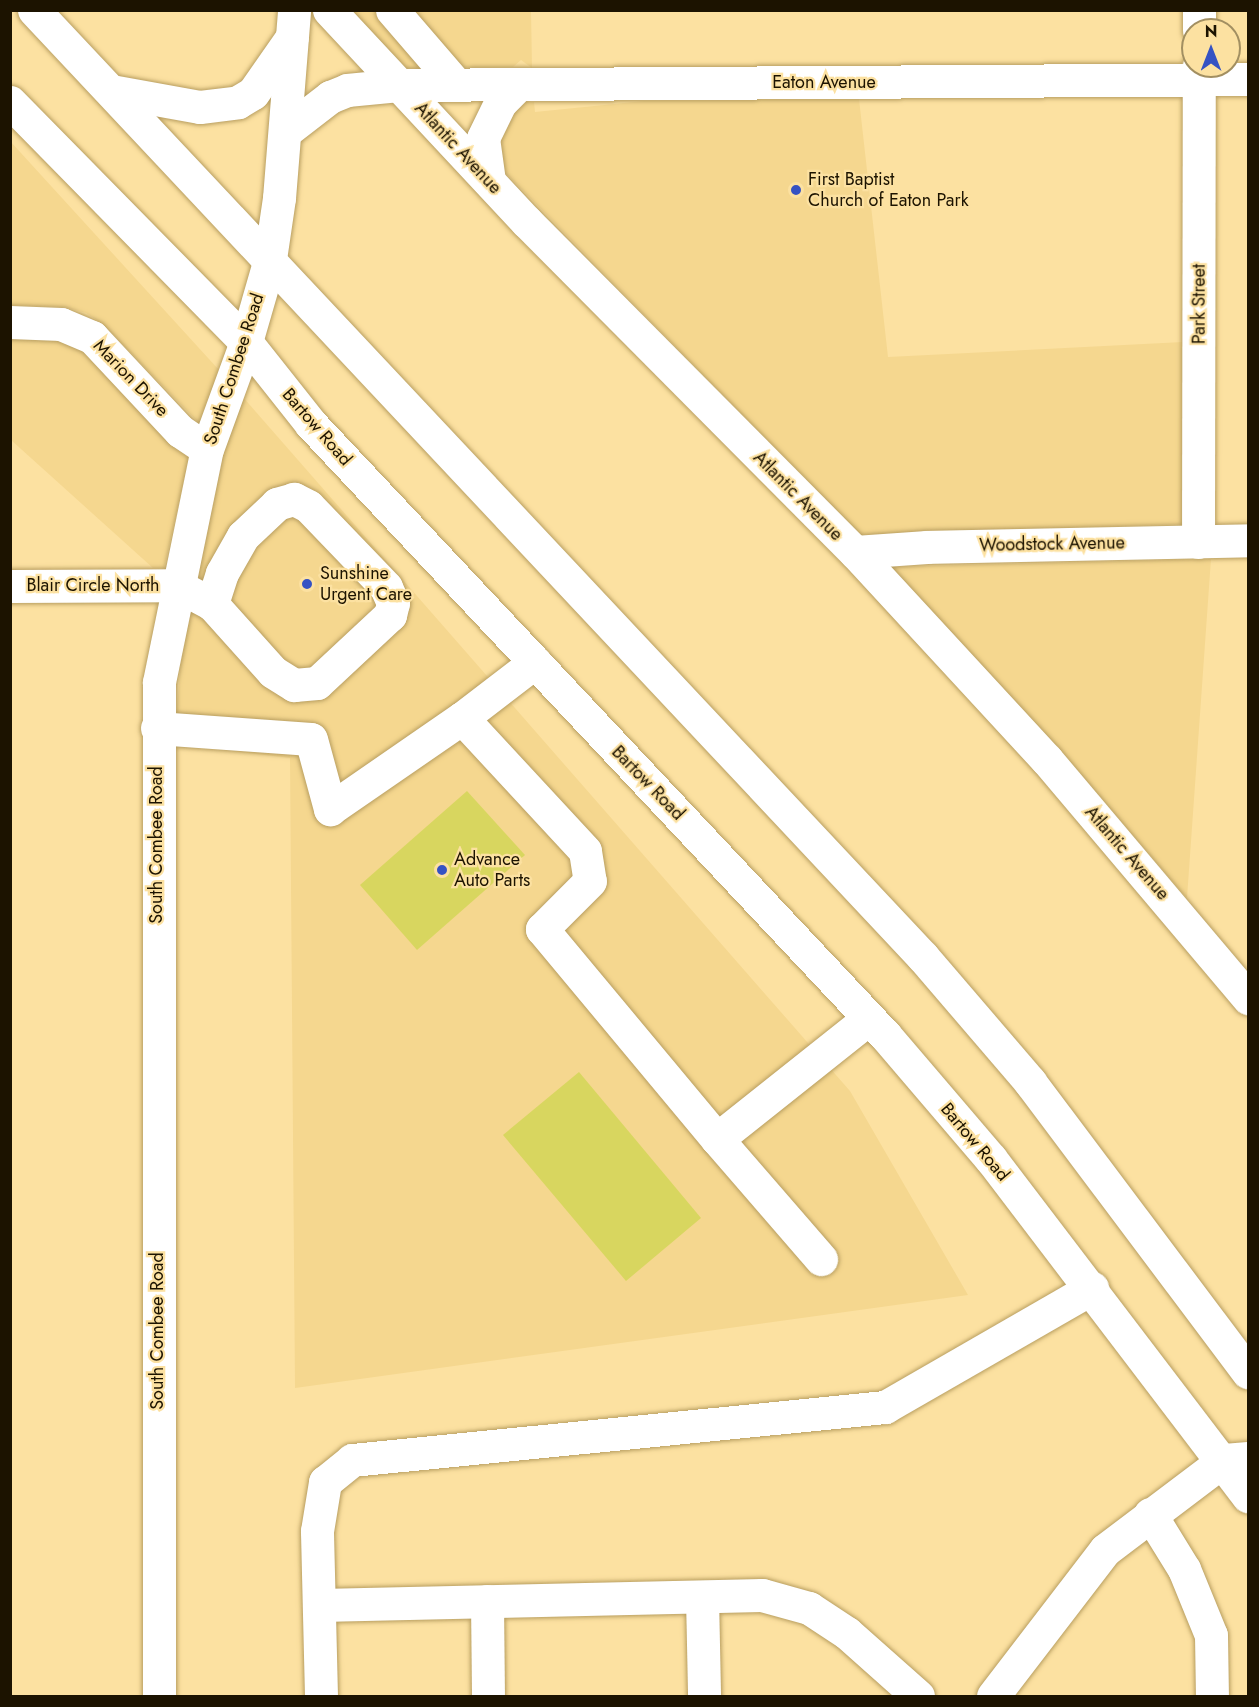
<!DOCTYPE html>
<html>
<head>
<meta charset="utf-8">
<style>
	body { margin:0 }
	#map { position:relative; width:1259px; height:1707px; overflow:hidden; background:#fce1a1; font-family:Jost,sans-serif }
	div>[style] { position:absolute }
	.built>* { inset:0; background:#f5d78f }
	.building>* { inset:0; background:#d8d65f }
	.roads { filter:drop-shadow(0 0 2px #b89e60) drop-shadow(0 0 2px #b89e60) }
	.minor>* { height:33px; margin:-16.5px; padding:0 16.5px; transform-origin:16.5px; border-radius:16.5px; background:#fff }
	.major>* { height:33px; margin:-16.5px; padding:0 16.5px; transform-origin:16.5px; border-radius:16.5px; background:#fff }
	.dots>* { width:16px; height:16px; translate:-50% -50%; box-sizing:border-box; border:3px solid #fce1a1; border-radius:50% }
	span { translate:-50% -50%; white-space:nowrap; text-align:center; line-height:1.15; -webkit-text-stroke:4.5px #fce1a1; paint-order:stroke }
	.street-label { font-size:18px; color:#1c1300 }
	.poi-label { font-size:18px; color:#1c1300 }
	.left { translate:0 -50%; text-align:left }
	.frame { position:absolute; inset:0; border:12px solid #1c1300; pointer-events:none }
	.north { position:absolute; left:1181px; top:18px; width:60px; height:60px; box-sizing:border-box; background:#fce1a1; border:2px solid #a28f61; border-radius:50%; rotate:0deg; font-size:16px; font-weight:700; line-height:24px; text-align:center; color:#1c1300 }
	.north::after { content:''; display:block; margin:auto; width:21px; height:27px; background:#3552c3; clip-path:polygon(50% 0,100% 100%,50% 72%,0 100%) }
</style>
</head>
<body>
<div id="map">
	<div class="built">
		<i style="clip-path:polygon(351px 11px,531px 11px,532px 68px,521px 60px,513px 67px,405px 68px)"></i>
		<i style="clip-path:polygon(859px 99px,888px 357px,1183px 342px,1183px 524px,860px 535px,503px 170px,499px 141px,512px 114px,525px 102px,534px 102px,535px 112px,644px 101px)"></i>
		<i style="clip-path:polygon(10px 141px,219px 370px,200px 424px,103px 324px,86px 313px,65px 307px,11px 305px)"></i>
		<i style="clip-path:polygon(11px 339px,59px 341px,84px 352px,169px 443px,189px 458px,164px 568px,153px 568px,11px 440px)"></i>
		<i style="clip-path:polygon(242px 396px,850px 1091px,968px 1295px,295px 1388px,290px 758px,174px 744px,184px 625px,222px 456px)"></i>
		<i style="clip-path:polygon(1211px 559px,1187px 898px,1057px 747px,891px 567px)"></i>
	</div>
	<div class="building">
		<i style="clip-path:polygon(467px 791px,525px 855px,417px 950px,360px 885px)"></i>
		<i style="clip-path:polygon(579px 1072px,701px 1218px,626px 1281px,503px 1135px)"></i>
	</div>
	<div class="roads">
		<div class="minor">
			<i style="left:329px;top:10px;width:290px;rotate:47deg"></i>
			<i style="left:527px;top:222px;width:465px;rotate:45.2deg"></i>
			<i style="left:855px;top:552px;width:283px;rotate:47.3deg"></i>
			<i style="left:1047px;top:760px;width:312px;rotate:49.8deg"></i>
			<i style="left:392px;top:10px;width:96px;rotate:49.2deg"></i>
			<i style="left:1199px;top:10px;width:20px;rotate:90deg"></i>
			<i style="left:399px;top:85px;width:849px;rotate:-0.4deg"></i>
			<i style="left:489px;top:181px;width:43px;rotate:-97.9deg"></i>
			<i style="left:483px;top:138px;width:39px;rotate:-64deg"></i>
			<i style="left:500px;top:103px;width:27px;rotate:-45deg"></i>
			<i style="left:10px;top:322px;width:51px;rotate:2.2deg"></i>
			<i style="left:61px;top:324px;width:34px;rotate:23deg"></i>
			<i style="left:92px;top:337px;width:129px;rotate:46.9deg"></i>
			<i style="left:180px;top:431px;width:32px;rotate:34deg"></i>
			<i style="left:1198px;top:542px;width:476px;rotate:-89.9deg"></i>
			<i style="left:855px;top:552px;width:72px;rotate:-4deg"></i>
			<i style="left:927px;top:547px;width:321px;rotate:-1.2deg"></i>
			<i style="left:10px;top:586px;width:166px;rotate:-0.3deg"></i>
			<i style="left:176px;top:585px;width:41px;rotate:27.8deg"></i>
			<i style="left:212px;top:604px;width:91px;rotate:48.1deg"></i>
			<i style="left:273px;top:672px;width:25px;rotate:32deg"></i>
			<i style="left:294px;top:685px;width:23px;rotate:-5deg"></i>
			<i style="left:317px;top:683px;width:100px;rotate:-43deg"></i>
			<i style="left:390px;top:615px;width:12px;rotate:-76deg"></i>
			<i style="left:393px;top:603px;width:17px;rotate:-114deg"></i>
			<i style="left:386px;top:587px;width:112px;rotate:-133.9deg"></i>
			<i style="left:308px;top:506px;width:16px;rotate:-153deg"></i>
			<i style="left:294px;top:499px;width:18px;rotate:164deg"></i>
			<i style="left:277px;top:504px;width:47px;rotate:136.7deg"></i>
			<i style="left:243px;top:536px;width:43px;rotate:119.6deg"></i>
			<i style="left:222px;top:573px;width:33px;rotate:108deg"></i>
			<i style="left:535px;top:662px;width:92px;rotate:142.5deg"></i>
			<i style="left:462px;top:718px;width:181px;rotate:47.2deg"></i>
			<i style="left:585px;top:851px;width:30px;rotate:81deg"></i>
			<i style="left:590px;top:881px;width:68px;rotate:135deg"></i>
			<i style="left:542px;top:929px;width:273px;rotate:50.2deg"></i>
			<i style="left:717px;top:1139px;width:194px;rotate:-38.5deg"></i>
			<i style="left:157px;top:728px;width:154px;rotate:4.1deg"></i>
			<i style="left:311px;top:739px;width:73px;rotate:74.8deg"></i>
			<i style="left:330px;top:809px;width:160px;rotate:-34.6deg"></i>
			<i style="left:717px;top:1139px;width:159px;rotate:49.1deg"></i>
			<i style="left:1150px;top:1514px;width:65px;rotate:58.3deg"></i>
			<i style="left:1184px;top:1569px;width:71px;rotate:67.8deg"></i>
			<i style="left:1211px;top:1635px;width:61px;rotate:89.1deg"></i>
			<i style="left:702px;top:1597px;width:99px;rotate:88.8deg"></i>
			<i style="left:487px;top:1601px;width:95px;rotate:89.4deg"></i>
			<i style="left:320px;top:1605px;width:442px;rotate:-1.3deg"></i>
			<i style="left:762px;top:1595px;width:49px;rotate:15.5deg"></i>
			<i style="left:809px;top:1608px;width:45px;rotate:33.3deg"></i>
			<i style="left:847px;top:1633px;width:95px;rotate:41.6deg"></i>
			<i style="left:159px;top:1696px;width:1014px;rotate:-90deg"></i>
			<i style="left:159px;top:682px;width:238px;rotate:-78.4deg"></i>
			<i style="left:207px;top:449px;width:114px;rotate:-70deg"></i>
			<i style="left:321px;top:1696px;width:165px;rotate:-91.4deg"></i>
			<i style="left:317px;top:1531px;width:50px;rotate:-80.7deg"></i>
			<i style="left:325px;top:1482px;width:35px;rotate:-39deg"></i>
			<i style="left:352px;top:1460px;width:536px;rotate:-5.68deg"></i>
			<i style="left:885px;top:1407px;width:239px;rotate:-29.9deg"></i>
			<i style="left:993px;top:1696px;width:184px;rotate:-52.5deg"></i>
			<i style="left:1105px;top:1550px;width:149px;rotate:-37.1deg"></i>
			<i style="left:1224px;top:1460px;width:24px;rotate:-5deg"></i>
		</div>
		<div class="major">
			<i style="left:34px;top:10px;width:1299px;rotate:46.81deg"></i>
			<i style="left:923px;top:957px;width:165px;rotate:49.4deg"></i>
			<i style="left:1030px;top:1082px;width:363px;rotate:53.1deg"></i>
			<i style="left:111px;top:91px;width:90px;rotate:10.2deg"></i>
			<i style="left:200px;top:107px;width:38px;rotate:-7deg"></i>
			<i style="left:238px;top:102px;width:17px;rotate:-31deg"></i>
			<i style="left:253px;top:93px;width:68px;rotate:-55.1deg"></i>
			<i style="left:10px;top:102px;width:337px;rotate:45.5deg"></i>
			<i style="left:246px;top:342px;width:105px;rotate:51.6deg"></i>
			<i style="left:311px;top:424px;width:838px;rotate:46.79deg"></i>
			<i style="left:885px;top:1035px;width:163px;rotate:49.5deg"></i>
			<i style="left:991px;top:1159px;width:424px;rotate:52.7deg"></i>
			<i style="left:286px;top:131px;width:56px;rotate:-37.7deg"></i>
			<i style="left:330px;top:97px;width:18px;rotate:-22deg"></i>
			<i style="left:347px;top:90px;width:52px;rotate:-5.5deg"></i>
			<i style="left:246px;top:342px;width:86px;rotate:-73.9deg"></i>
			<i style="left:270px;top:259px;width:62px;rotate:-81.6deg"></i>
			<i style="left:279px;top:198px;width:189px;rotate:-85.4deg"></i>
		</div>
	</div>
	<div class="dots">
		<i style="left:796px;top:190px;background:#3552c3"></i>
		<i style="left:307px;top:584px;background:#3552c3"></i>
		<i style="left:442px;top:870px;background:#3552c3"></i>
	</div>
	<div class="street-label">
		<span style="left:824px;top:82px">Eaton Avenue</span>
		<span style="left:458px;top:148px;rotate:47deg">Atlantic Avenue</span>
		<span style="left:1199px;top:304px;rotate:-90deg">Park Street</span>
		<span style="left:234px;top:369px;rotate:-72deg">South Combee Road</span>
		<span style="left:131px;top:378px;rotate:46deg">Marion Drive</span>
		<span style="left:317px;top:427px;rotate:49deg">Bartow Road</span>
		<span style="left:798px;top:496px;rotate:45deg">Atlantic Avenue</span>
		<span style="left:1052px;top:544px;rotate:-1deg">Woodstock Avenue</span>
		<span style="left:93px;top:585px">Blair Circle North</span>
		<span style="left:648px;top:783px;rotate:46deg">Bartow Road</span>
		<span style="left:156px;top:845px;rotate:-90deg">South Combee Road</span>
		<span style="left:1127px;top:853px;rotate:49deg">Atlantic Avenue</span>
		<span style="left:975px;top:1142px;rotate:50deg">Bartow Road</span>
		<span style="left:157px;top:1331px;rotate:-90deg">South Combee Road</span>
	</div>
	<div class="poi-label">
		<span class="left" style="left:808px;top:190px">First Baptist<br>Church of Eaton Park</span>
		<span class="left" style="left:320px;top:584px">Sunshine<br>Urgent Care</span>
		<span class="left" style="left:454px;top:870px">Advance<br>Auto Parts</span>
	</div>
	<div class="frame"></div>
	<div class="north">N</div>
</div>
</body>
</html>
